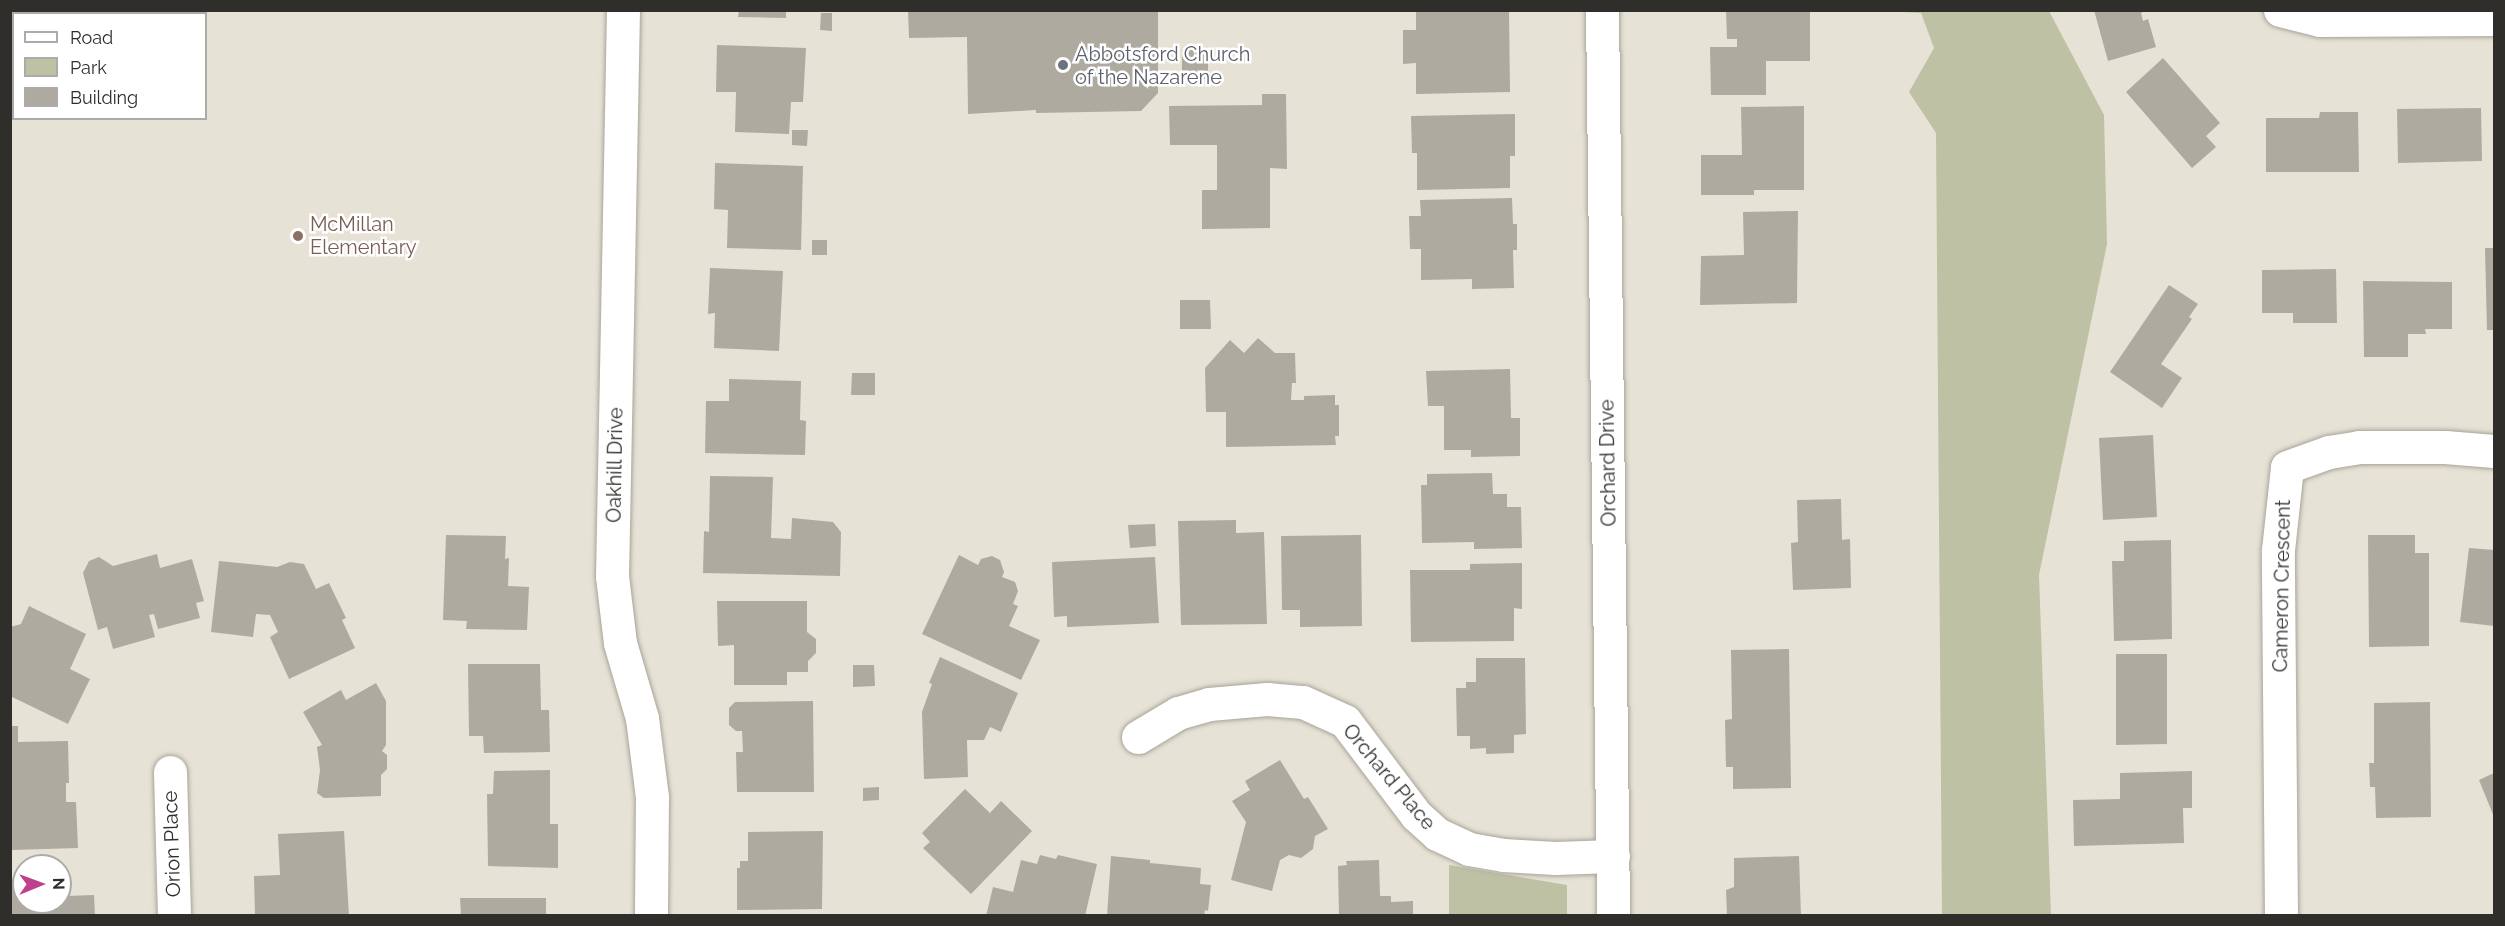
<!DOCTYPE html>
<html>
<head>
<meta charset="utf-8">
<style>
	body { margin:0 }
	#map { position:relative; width:2505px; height:926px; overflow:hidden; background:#e7e2d6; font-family:Raleway,sans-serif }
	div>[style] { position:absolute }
	.green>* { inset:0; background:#bec1a4 }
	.building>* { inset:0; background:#aeaa9f }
	.roads { filter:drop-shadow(0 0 2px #a9a499) drop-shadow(0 0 2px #a9a499) }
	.street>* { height:33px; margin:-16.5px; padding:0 16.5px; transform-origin:16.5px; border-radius:16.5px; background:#fff }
	.dots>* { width:16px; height:16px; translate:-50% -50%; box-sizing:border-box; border:3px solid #fff; border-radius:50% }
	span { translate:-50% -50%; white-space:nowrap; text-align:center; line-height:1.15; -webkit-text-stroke:5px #fff; paint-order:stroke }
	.worship-label { font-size:20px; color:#5b616d }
	.left { translate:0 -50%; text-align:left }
	.education-label { font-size:20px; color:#785e54 }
	.street-label { font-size:20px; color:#302e2a }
	.frame { position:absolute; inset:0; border:12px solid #302e2a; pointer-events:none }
	.legend { position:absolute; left:12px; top:12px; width:195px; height:108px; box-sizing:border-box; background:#fff; border:2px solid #acabaa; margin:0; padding:8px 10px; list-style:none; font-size:18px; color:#302e2a }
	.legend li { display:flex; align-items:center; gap:12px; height:30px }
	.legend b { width:30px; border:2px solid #acabaa }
	.north { position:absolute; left:12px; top:854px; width:60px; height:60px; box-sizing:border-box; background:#fff; border:2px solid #acabaa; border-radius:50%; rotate:89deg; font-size:16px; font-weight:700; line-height:24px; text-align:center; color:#302e2a }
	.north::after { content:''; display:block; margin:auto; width:21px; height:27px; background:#bf408c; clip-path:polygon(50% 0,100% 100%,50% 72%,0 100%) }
</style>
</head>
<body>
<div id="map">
	<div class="green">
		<i style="clip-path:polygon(1883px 11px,2049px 11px,2104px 115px,2107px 244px,2039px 575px,2051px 915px,1942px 915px,1936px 133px,1909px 92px,1934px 48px,1921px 13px)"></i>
		<i style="clip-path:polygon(1449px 865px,1567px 885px,1567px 915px,1449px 915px)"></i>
	</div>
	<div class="building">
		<i style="clip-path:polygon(739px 10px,786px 10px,786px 18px,738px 17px)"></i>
		<i style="clip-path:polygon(908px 10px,1158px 10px,1158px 93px,1141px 111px,1036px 113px,1036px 110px,968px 114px,967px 37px,909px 38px)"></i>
		<i style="clip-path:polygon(1726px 10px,1810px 10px,1810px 61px,1766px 61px,1766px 95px,1711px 95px,1710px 47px,1737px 47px,1737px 39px,1727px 39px)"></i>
		<i style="clip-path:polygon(2094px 10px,2147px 10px,2141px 13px,2143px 21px,2148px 19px,2156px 47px,2108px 61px)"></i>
		<i style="clip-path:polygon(1509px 11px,1510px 92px,1416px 94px,1416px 63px,1403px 64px,1403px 30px,1416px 30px,1416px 12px)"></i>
		<i style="clip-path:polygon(821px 13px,832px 13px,832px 31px,820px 30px)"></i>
		<i style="clip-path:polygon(717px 45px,806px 48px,803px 102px,791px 102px,789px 134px,735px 132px,736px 92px,716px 92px)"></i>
		<i style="clip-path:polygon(1182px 50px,1208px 50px,1208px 79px,1182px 79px)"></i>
		<i style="clip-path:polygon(2163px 58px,2220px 123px,2206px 136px,2216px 147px,2192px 168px,2126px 92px)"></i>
		<i style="clip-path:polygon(1262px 94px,1286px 94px,1287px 169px,1270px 168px,1270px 228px,1202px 229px,1202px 190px,1217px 190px,1217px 145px,1170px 145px,1169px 106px,1262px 105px)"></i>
		<i style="clip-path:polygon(1804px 106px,1804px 190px,1754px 190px,1754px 195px,1701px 195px,1701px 155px,1742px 155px,1741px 107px)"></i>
		<i style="clip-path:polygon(2481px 108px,2482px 161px,2398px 163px,2397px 109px)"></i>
		<i style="clip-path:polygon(2320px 112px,2358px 112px,2359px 172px,2266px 172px,2266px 118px,2319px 118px)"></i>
		<i style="clip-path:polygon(1515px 114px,1515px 156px,1510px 156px,1510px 188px,1417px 190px,1417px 153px,1412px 153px,1411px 116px)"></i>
		<i style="clip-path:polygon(792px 130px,808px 130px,807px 146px,792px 145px)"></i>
		<i style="clip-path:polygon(715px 163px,803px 166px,801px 250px,727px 248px,728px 210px,714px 209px)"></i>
		<i style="clip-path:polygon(1512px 198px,1513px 224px,1517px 224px,1517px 250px,1513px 250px,1514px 288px,1472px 289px,1472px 279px,1421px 280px,1421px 249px,1410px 249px,1409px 216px,1421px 216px,1420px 200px)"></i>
		<i style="clip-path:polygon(1798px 211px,1797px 303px,1700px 305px,1701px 256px,1744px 255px,1743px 212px)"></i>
		<i style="clip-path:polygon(812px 240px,827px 240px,827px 255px,812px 255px)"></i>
		<i style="clip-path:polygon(2485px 248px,2494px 248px,2494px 330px,2487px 330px)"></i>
		<i style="clip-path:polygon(710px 268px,783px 271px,779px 351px,714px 348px,715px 313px,708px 314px)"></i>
		<i style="clip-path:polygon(2336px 269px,2337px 323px,2293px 323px,2293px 313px,2262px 313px,2262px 270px)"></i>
		<i style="clip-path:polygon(2363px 281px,2452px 282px,2452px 329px,2425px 329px,2426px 334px,2408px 334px,2408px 357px,2364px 357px)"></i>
		<i style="clip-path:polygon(2169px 285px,2198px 304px,2189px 317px,2192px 319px,2161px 364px,2182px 378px,2162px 408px,2110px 372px)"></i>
		<i style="clip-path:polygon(1180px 300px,1210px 300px,1211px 329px,1180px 329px)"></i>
		<i style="clip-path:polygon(1258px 338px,1275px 353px,1295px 353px,1296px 383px,1292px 383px,1291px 400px,1304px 400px,1304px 396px,1335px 395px,1335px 405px,1339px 405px,1339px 436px,1335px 436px,1336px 445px,1226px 447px,1226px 412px,1206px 412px,1205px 368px,1230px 340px,1244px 353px)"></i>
		<i style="clip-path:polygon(1510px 369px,1511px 418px,1520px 418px,1520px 456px,1471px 457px,1471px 450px,1444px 450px,1444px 406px,1428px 406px,1426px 371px)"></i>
		<i style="clip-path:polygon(852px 373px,875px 373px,875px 395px,851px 395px)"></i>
		<i style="clip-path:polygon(729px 379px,801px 381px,800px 420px,806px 421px,805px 455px,705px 453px,706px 401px,729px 401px)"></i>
		<i style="clip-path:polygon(2153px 435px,2157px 517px,2103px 520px,2099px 438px)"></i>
		<i style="clip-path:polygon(1492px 473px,1493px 494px,1507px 494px,1507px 507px,1521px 507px,1522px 548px,1474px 549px,1474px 542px,1422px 543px,1421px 485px,1427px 485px,1427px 474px)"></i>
		<i style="clip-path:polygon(710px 476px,773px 477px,771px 538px,791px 539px,792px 518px,833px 522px,841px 532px,840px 576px,703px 573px,704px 531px,709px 532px)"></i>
		<i style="clip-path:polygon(1841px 499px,1842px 540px,1850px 539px,1851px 588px,1793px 590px,1791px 543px,1798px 542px,1797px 500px)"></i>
		<i style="clip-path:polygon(1236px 520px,1236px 533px,1264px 532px,1267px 624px,1181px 625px,1178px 521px)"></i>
		<i style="clip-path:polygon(1155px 524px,1156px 546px,1130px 548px,1128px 525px)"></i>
		<i style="clip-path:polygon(446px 535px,506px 536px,505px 559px,509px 558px,508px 586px,529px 587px,527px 630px,466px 629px,467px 621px,443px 620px)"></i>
		<i style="clip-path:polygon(1361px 535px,1362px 626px,1300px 627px,1300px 610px,1282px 610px,1281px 536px)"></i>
		<i style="clip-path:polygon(2368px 535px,2415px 535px,2415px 553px,2429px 553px,2429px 646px,2369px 647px)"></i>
		<i style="clip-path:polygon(2171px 540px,2172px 639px,2114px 641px,2112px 561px,2124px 561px,2124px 541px)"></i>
		<i style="clip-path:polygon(2469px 548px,2494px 550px,2494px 626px,2460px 622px)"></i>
		<i style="clip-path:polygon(157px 554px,160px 568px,192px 559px,204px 601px,196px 603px,200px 618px,158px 629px,154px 614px,149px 615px,155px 637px,113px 649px,107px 627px,98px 630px,83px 573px,89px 561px,99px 557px,113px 566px)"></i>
		<i style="clip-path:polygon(959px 555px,978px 565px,981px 559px,992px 556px,1000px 560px,1004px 572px,1002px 577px,1015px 582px,1018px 591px,1013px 604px,1018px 606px,1009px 626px,1040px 640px,1021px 680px,922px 634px)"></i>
		<i style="clip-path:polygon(1155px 557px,1159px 623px,1067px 627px,1067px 616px,1054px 617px,1052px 562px)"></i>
		<i style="clip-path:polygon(219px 561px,277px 567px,290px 562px,304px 564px,316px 589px,329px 583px,346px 618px,342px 620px,355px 648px,289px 679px,270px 637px,278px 632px,270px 615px,256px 614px,253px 637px,211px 632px)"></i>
		<i style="clip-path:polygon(1522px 563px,1522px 609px,1514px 608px,1514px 641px,1411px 642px,1410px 570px,1470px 570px,1470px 564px)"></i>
		<i style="clip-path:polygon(717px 601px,807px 601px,807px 632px,816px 639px,816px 653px,808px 661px,808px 672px,787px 672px,787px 685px,734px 685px,734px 645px,718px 646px)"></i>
		<i style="clip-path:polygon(29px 606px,86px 634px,70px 669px,90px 679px,68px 724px,10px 696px,10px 627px,21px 624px)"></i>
		<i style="clip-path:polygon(1789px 649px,1791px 788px,1733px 789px,1733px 767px,1726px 767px,1725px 720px,1732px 719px,1731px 650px)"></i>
		<i style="clip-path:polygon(2116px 654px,2167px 654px,2167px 744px,2116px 745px)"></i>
		<i style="clip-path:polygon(940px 657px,1018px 693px,1001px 732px,990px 727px,984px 740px,967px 740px,968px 777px,924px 779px,922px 712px,932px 684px,929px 683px)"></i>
		<i style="clip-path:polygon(1476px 658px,1525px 658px,1526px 734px,1514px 735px,1514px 753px,1486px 754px,1486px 748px,1470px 749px,1470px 736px,1457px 736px,1456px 688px,1466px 688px,1466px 682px,1476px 682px)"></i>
		<i style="clip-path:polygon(468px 664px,540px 664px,541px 710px,549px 710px,550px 752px,484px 753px,483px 736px,469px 736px)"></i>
		<i style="clip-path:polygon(853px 665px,874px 665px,875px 686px,853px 687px)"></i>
		<i style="clip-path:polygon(376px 683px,386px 701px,386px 745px,382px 751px,387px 755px,387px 769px,381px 775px,381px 796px,324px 798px,317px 793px,320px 770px,317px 747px,322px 745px,303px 712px,341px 690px,346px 700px)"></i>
		<i style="clip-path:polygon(813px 701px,814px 792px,737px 792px,736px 752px,743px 752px,742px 731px,736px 731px,729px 725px,729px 708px,735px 702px)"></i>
		<i style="clip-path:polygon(2430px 702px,2431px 817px,2376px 818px,2375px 787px,2370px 787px,2369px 763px,2374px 763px,2374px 703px)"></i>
		<i style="clip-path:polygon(10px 726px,18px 726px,18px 742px,68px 741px,69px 783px,66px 783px,66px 802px,76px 802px,78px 848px,12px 850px)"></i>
		<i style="clip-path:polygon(1280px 760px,1304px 799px,1308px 797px,1328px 829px,1315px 836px,1313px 849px,1301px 858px,1289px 855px,1280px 860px,1272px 891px,1231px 880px,1246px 822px,1232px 801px,1250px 790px,1245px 781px)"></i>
		<i style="clip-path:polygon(550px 770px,550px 824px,558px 824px,558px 868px,488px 866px,487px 794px,493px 794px,494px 771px)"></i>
		<i style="clip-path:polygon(2192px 771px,2192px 808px,2183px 808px,2184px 843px,2074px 846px,2073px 800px,2120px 799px,2120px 773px)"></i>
		<i style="clip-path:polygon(2494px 773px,2494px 817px,2479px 780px)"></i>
		<i style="clip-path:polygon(879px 787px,879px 800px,863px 801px,863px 788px)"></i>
		<i style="clip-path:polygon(965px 789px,990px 813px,1001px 801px,1032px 831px,971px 894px,923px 848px,930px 842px,922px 833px)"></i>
		<i style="clip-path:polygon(344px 831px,349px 916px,255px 916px,254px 876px,280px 875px,278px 834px)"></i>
		<i style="clip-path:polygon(823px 831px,822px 909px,737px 910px,737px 868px,740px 868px,740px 861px,748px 861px,748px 832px)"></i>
		<i style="clip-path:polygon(1040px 855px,1056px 859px,1058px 855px,1097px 864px,1085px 916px,986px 916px,993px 887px,1013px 892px,1021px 860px,1037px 864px)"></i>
		<i style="clip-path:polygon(1111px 856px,1150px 860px,1150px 863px,1201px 868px,1200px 884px,1211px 885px,1208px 911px,1205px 910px,1204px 916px,1107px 916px)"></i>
		<i style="clip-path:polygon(1799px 856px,1801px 916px,1727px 916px,1726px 890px,1734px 887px,1734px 858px)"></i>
		<i style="clip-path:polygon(1379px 860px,1380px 896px,1391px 896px,1391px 902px,1413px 901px,1413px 916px,1339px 916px,1338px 866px,1347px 865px,1346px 861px)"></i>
		<i style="clip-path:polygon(60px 877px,65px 877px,66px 896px,94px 895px,95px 916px,10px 916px,10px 879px,24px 879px,24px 902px,60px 902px)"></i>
		<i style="clip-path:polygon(460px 898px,546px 898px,546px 916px,461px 916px)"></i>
	</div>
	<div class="roads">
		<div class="street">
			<i style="left:623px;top:10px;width:566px;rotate:91.11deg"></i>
			<i style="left:612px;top:576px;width:67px;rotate:83.2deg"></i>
			<i style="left:620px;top:643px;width:78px;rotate:73.7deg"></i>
			<i style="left:642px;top:718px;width:80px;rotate:82.8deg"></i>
			<i style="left:652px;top:797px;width:119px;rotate:90.5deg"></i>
			<i style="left:1602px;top:10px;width:906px;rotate:89.3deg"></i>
			<i style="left:2280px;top:10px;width:41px;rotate:14deg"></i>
			<i style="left:2320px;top:20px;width:174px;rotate:-0.3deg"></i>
			<i style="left:1138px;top:737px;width:47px;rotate:-31deg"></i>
			<i style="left:1178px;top:713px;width:32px;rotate:-16deg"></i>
			<i style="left:1209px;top:704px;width:58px;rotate:-4.9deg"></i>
			<i style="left:1267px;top:699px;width:36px;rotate:5deg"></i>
			<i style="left:1303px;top:702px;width:46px;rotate:24.3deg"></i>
			<i style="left:1345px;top:721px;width:118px;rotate:52.9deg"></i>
			<i style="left:1416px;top:815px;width:28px;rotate:42deg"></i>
			<i style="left:1437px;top:834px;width:35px;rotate:25deg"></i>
			<i style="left:1469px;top:849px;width:35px;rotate:10deg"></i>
			<i style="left:1503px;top:855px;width:52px;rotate:3.3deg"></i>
			<i style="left:1555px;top:858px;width:58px;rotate:-2deg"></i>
			<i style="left:170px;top:772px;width:144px;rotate:88.4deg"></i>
			<i style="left:2281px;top:916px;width:366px;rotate:-90.5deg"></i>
			<i style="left:2278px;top:550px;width:83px;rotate:-83.8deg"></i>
			<i style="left:2287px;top:467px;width:45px;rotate:-19.7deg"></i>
			<i style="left:2329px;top:452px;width:30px;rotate:-9deg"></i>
			<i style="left:2359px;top:447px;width:86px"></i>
			<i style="left:2445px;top:447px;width:49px;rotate:4.7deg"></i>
		</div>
	</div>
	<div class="dots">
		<i style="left:1063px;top:65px;background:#6b7280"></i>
		<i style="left:298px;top:236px;background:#8d6e63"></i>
	</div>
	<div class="worship-label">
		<span class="left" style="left:1075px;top:66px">Abbotsford Church<br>of the Nazarene</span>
	</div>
	<div class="education-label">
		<span class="left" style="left:310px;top:236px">McMillan<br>Elementary</span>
	</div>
	<div class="street-label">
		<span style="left:1608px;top:463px;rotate:-91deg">Orchard Drive</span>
		<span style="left:615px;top:465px;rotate:-89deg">Oakhill Drive</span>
		<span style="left:2282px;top:586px;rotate:-89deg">Cameron Crescent</span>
		<span style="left:1389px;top:777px;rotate:50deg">Orchard Place</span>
		<span style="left:172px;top:844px;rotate:-92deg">Orion Place</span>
	</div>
	<div class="frame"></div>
	<ul class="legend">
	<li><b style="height:8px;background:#fff"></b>Road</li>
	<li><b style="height:16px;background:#bec1a4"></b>Park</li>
	<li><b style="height:16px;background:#aeaa9f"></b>Building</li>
	</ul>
	<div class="north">N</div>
</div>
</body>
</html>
